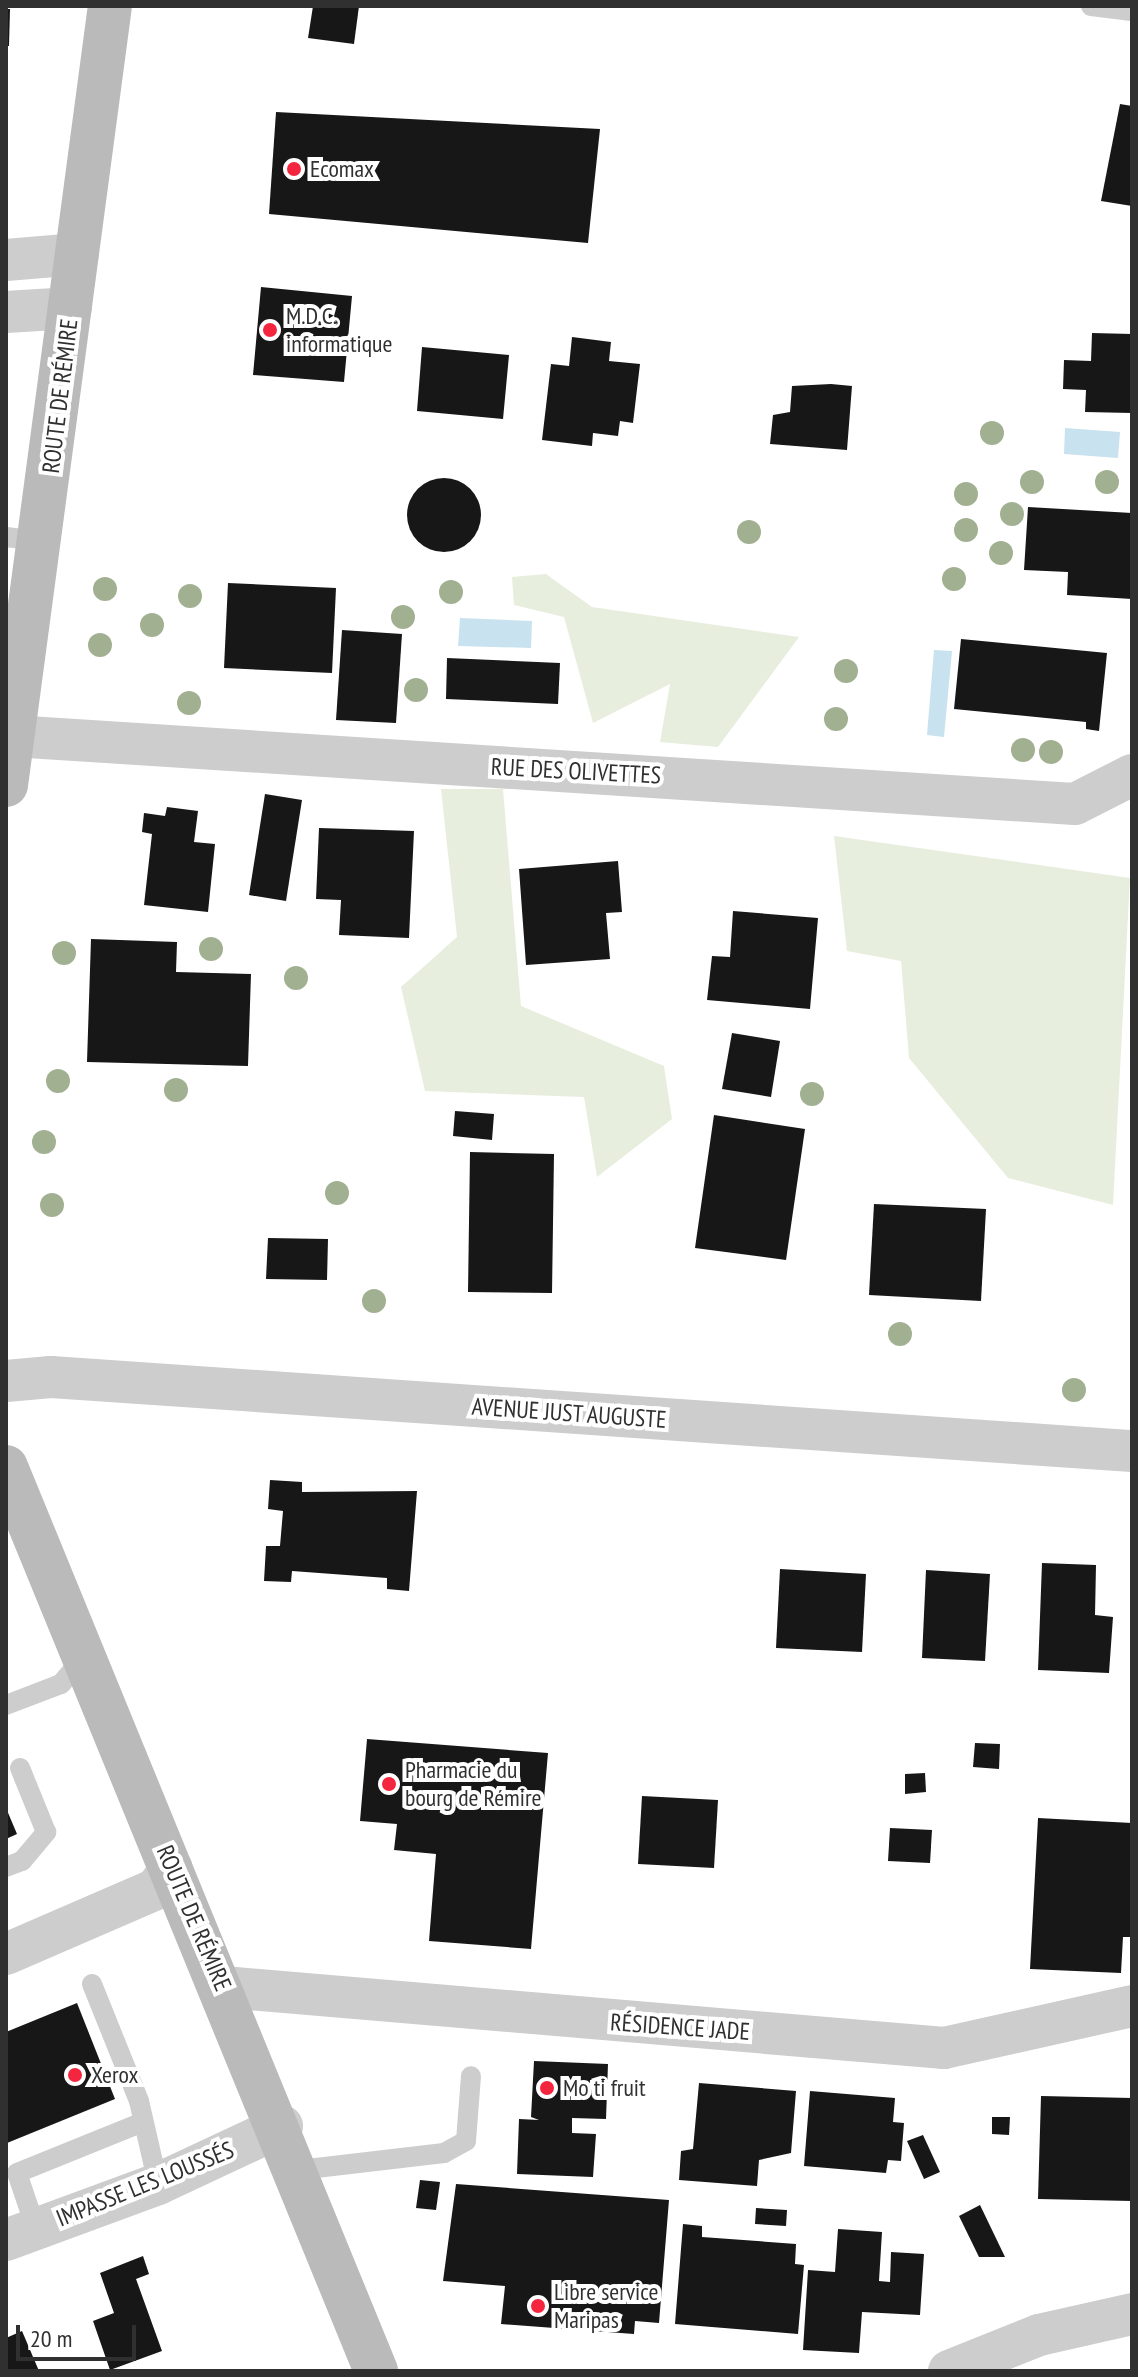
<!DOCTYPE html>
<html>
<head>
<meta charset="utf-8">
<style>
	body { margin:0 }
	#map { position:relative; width:1138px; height:2377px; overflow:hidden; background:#fff; font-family:"PT Sans Narrow",sans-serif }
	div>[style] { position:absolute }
	.green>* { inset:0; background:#e7eedd }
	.water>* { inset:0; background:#c8e2ef }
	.building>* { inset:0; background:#171717 }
	.round { border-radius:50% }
	.lane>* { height:20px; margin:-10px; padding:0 10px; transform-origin:10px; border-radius:10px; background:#cdcdcd }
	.street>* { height:42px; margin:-21px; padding:0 21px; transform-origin:21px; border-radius:21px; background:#cdcdcd }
	.secondary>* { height:44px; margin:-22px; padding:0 22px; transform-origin:22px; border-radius:22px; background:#bababa }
	.trees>* { width:24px; height:24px; margin:-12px; border-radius:50%; background:#a2b092 }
	.dots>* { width:22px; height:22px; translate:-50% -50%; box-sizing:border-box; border:4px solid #fff; border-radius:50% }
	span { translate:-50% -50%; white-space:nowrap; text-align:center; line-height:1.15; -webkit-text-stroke:8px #fff; paint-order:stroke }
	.poi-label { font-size:24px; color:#303030 }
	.left { translate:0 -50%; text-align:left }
	.street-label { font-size:24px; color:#303030 }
	.frame { position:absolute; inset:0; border:8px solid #303030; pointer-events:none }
	.scale { position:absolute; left:16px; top:2325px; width:120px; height:36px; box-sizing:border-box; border:4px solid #303030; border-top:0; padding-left:10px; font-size:24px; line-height:28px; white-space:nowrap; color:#303030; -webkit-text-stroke:6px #fff; paint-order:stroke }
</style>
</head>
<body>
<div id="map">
	<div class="green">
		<i style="clip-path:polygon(546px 574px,592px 607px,799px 637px,718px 747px,660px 742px,670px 684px,593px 723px,564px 617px,514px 605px,512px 577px)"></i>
		<i style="clip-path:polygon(441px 789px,503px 789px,521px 1006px,664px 1066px,672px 1119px,597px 1177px,584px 1097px,425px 1091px,401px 987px,457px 937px)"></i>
		<i style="clip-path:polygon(834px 836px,1130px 878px,1113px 1205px,1008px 1178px,909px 1058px,901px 961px,847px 951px)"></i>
	</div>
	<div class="water">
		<i style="clip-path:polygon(1065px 428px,1120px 432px,1118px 458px,1064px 454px)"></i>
		<i style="clip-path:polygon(460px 618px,532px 621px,531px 648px,458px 646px)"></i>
		<i style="clip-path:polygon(934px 650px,952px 651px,944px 737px,927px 735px)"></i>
	</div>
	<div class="building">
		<i style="clip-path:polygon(313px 6px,359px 6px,354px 44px,308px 38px)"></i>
		<i style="clip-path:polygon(6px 9px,10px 9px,9px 46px,6px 46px)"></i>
		<i style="clip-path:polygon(1120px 104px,1132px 106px,1132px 206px,1101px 201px)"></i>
		<i style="clip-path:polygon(276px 112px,600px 129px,588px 243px,269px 214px)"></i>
		<i style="clip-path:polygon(261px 287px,352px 296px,344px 382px,253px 375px)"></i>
		<i style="clip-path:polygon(1092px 333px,1132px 334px,1132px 413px,1085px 412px,1086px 390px,1063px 389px,1064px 360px,1091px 361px)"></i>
		<i style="clip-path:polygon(572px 337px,611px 342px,609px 361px,640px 364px,633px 423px,620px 421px,618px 436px,593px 433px,592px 446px,542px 440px,551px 364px,569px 366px)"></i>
		<i style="clip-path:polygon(422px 347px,509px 355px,503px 419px,417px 411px)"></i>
		<i style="clip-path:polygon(831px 384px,852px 386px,847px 450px,770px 444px,773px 415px,790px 412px,792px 386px)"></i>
		<i class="round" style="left:407px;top:478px;width:74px;height:74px"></i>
		<i style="clip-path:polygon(1028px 507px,1132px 513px,1132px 599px,1067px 595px,1068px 572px,1024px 570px)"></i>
		<i style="clip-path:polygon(228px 583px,336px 588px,332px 673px,224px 668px)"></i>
		<i style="clip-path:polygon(342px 630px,402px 634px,396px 723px,336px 720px)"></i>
		<i style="clip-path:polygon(961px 639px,1107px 653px,1099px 731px,1086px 729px,1086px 722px,954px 709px)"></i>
		<i style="clip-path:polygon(447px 658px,560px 663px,558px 704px,446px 699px)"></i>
		<i style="clip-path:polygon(265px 794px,302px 800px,286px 901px,249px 895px)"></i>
		<i style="clip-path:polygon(167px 807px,198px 811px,194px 842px,215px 844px,208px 912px,144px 905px,152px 834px,142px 832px,144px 813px,165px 816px)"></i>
		<i style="clip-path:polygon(319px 828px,414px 831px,409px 938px,339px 935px,341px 900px,316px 899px)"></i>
		<i style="clip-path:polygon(618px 861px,622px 912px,606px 913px,610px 959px,526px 965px,519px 869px)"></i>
		<i style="clip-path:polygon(733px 911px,818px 918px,810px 1009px,707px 1000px,712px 956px,730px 957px)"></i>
		<i style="clip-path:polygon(91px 939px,177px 942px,176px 972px,251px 974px,248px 1066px,87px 1062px)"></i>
		<i style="clip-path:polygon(732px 1033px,780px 1041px,771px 1097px,722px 1089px)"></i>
		<i style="clip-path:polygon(455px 1111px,494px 1114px,492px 1140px,453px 1136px)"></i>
		<i style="clip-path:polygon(714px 1115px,805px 1129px,786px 1260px,695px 1248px)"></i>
		<i style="clip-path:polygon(470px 1152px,554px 1154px,552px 1293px,468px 1292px)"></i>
		<i style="clip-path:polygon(874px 1204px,986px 1209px,981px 1301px,869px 1295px)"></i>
		<i style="clip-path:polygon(268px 1238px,328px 1239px,327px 1280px,266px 1279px)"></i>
		<i style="clip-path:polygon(270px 1480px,302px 1482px,302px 1492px,417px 1491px,409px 1591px,387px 1589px,387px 1578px,292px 1571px,291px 1582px,264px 1581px,266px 1546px,280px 1546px,283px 1511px,268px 1509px)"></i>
		<i style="clip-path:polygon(1042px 1563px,1096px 1565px,1095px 1615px,1113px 1617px,1109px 1673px,1038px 1670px)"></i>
		<i style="clip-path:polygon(780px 1569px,866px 1574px,862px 1652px,776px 1648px)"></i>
		<i style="clip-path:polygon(926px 1570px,990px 1574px,985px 1661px,922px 1658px)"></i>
		<i style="clip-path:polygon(367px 1739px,548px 1753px,531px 1949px,429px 1941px,436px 1854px,394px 1850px,397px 1824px,360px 1821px)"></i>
		<i style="clip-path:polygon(975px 1743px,1000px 1744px,999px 1769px,973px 1767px)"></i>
		<i style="clip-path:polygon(925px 1773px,926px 1792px,905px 1794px,905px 1774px)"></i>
		<i style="clip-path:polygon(642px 1796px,718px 1800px,714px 1868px,638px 1864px)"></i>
		<i style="clip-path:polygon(6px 1808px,17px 1834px,6px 1839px)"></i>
		<i style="clip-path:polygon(1038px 1818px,1132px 1823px,1132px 1937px,1123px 1937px,1121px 1973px,1030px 1969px)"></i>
		<i style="clip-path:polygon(890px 1828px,932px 1830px,930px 1863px,888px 1861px)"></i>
		<i style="clip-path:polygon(77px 2003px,115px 2099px,7px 2143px,6px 2032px)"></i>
		<i style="clip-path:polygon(534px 2061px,608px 2064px,606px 2119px,572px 2118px,572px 2133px,596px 2134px,593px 2177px,517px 2174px,519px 2119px,539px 2120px,531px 2117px)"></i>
		<i style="clip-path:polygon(699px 2083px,796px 2091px,791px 2153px,759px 2160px,757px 2186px,679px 2180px,681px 2151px,693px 2149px)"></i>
		<i style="clip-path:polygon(810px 2091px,895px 2098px,893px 2122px,904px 2123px,901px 2161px,888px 2160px,886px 2173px,804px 2166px)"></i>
		<i style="clip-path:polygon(1041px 2096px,1132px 2098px,1132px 2201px,1038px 2199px)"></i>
		<i style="clip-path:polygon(992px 2117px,1010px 2117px,1009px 2135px,992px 2134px)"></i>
		<i style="clip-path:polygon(923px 2135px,940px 2172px,924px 2179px,907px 2141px)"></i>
		<i style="clip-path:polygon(420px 2180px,440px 2182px,436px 2210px,416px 2208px)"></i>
		<i style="clip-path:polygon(456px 2184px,669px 2200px,659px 2323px,635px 2321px,634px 2334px,501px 2324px,505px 2286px,443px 2281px)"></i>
		<i style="clip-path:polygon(980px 2205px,1005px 2257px,979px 2257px,959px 2216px)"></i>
		<i style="clip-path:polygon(756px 2208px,787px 2210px,786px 2226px,755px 2224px)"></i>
		<i style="clip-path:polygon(683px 2224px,702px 2226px,702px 2237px,796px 2244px,795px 2264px,804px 2265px,798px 2334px,675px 2324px)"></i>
		<i style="clip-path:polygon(838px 2229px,882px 2232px,879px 2281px,890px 2282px,891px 2252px,924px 2254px,920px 2315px,862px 2312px,859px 2353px,803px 2350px,808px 2270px,835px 2272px)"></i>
		<i style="clip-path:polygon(143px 2256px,149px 2274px,136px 2279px,162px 2351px,110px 2370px,93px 2321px,114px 2313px,100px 2273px)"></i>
		<i style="clip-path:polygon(22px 2331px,39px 2371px,6px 2371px,6px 2338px)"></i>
	</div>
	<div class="lane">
		<i style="left:1091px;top:6px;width:41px;rotate:7deg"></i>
		<i style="left:6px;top:537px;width:35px;rotate:7deg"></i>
		<i style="left:6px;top:1705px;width:59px;rotate:-20.9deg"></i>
		<i style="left:61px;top:1684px;width:34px;rotate:-50deg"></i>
		<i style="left:6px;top:1867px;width:17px;rotate:-21deg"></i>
		<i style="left:22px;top:1861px;width:38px;rotate:-50deg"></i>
		<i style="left:46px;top:1832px;width:69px;rotate:-112.1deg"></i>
		<i style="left:92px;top:1984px;width:126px;rotate:68.1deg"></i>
		<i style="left:139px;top:2101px;width:85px;rotate:77.1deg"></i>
		<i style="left:299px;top:2170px;width:146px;rotate:-6.7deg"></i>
		<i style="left:444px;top:2153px;width:25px;rotate:-29deg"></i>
		<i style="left:466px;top:2141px;width:65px;rotate:-85.6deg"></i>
		<i style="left:36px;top:2229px;width:59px;rotate:-108.7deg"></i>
		<i style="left:17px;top:2173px;width:134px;rotate:-22deg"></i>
	</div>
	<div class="street">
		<i style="left:6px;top:260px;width:72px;rotate:-4.8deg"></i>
		<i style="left:6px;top:312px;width:65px;rotate:-3.5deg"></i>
		<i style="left:12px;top:736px;width:1065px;rotate:3.66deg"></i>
		<i style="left:1075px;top:804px;width:64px;rotate:-27deg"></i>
		<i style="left:6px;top:1381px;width:45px;rotate:-5.1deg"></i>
		<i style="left:51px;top:1377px;width:1084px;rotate:3.92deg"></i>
		<i style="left:6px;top:1954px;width:163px;rotate:-23.4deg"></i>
		<i style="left:156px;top:1889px;width:26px;rotate:-53deg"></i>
		<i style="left:224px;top:1987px;width:723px;rotate:4.84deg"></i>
		<i style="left:944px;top:2048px;width:193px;rotate:-12.6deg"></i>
		<i style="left:6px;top:2240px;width:162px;rotate:-20.2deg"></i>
		<i style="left:158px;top:2184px;width:137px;rotate:-25.1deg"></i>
		<i style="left:949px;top:2371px;width:97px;rotate:-21.8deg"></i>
		<i style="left:1039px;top:2335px;width:95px;rotate:-12.7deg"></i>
	</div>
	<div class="secondary">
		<i style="left:6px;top:785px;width:786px;rotate:-82.4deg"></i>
		<i style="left:6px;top:1467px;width:977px;rotate:67.74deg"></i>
	</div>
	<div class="trees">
		<i style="left:992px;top:433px"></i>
		<i style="left:1032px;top:482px"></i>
		<i style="left:1107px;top:482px"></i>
		<i style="left:966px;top:494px"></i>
		<i style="left:1012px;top:514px"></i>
		<i style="left:966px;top:530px"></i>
		<i style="left:749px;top:532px"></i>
		<i style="left:1001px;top:553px"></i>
		<i style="left:954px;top:579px"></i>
		<i style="left:105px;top:589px"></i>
		<i style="left:451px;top:592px"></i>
		<i style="left:190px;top:596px"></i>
		<i style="left:403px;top:617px"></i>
		<i style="left:152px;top:625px"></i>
		<i style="left:100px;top:645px"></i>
		<i style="left:846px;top:671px"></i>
		<i style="left:416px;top:690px"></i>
		<i style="left:189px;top:703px"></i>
		<i style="left:836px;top:719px"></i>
		<i style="left:1023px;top:750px"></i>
		<i style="left:1051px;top:752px"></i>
		<i style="left:211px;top:949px"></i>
		<i style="left:64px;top:953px"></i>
		<i style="left:296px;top:978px"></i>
		<i style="left:58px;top:1081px"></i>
		<i style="left:176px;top:1090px"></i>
		<i style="left:812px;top:1094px"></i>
		<i style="left:44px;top:1142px"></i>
		<i style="left:337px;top:1193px"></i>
		<i style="left:52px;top:1205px"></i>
		<i style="left:374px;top:1301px"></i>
		<i style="left:900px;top:1334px"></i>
		<i style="left:1074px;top:1390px"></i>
	</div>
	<div class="dots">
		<i style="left:294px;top:169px;background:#f4253e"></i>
		<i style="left:270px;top:330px;background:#f4253e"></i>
		<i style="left:389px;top:1784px;background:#f4253e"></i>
		<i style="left:75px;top:2075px;background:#f4253e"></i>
		<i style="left:547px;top:2088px;background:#f4253e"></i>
		<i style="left:538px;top:2306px;background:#f4253e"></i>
	</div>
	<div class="poi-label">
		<span class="left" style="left:310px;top:169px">Ecomax</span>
		<span class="left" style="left:286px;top:330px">M.D.C.<br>informatique</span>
		<span class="left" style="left:405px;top:1784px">Pharmacie du<br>bourg de Rémire</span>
		<span class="left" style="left:91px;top:2075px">Xerox</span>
		<span class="left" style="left:563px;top:2088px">Mo ti fruit</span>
		<span class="left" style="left:554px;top:2306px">Libre service<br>Maripas</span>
	</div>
	<div class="street-label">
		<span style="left:60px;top:396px;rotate:-83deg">ROUTE DE RÉMIRE</span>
		<span style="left:576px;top:771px;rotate:3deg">RUE DES OLIVETTES</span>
		<span style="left:569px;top:1413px;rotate:4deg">AVENUE JUST AUGUSTE</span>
		<span style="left:194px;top:1918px;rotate:67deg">ROUTE DE RÉMIRE</span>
		<span style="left:680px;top:2027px;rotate:4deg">RÉSIDENCE JADE</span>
		<span style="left:145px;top:2184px;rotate:-22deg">IMPASSE LES LOUSSÉS</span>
	</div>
	<div class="frame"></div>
	<div class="scale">20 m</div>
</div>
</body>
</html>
